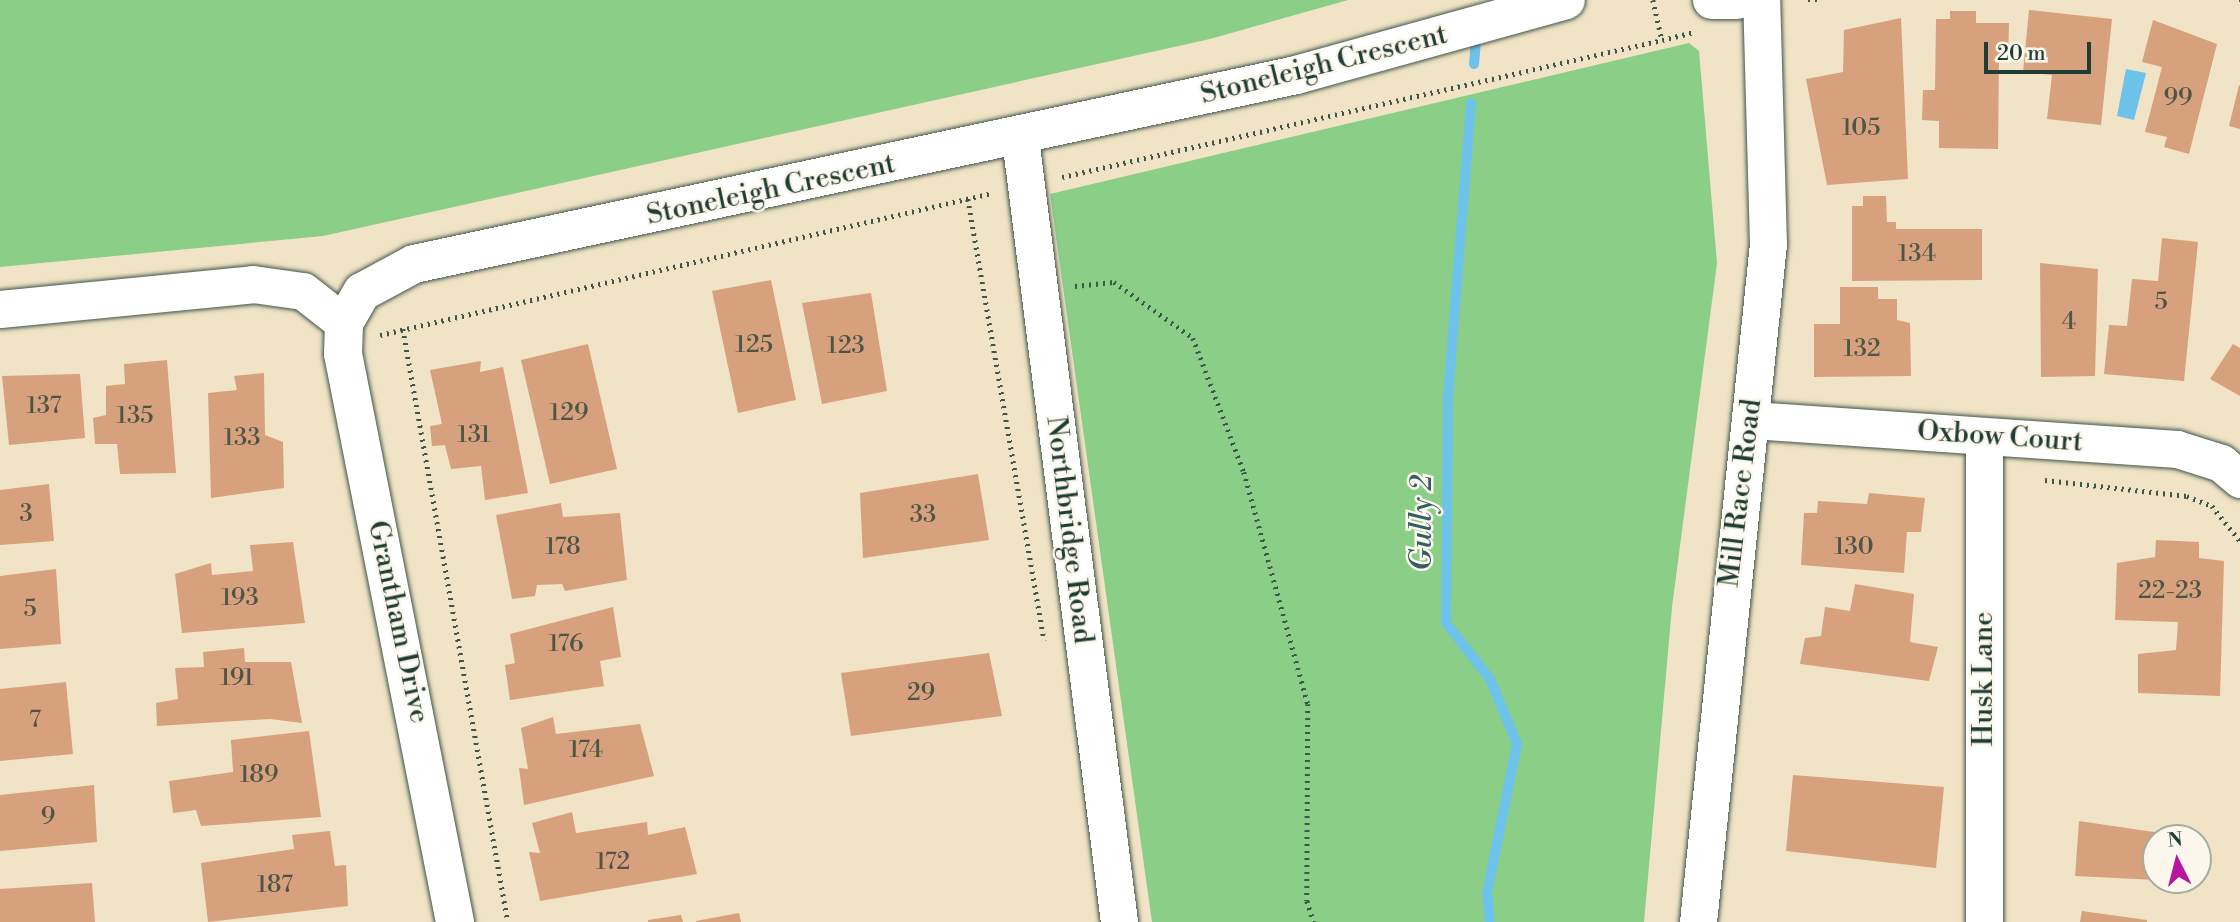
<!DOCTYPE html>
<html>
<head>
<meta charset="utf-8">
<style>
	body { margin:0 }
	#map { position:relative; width:2240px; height:922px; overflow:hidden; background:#f1e3c5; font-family:"Libre Bodoni",serif }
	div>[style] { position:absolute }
	.green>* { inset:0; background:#8bce87 }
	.water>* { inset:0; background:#6dc3ea }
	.stream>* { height:10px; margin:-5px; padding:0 5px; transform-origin:5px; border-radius:5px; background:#6dc3ea }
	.building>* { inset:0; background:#d8a17e }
	.path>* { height:4.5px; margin-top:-2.25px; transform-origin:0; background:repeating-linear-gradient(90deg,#3e564a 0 2px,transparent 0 7px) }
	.roads { filter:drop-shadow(0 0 2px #3e564a) drop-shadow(0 0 2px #3e564a) }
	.minor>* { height:37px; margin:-18.5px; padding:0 18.5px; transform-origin:18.5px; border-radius:18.5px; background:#fff }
	.tertiary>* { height:38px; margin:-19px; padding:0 19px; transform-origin:19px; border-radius:19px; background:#fff }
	span { translate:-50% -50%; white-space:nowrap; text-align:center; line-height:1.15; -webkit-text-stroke:5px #fbf7ec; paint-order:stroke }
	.number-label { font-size:24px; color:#4d5646 }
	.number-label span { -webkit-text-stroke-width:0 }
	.street-label { font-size:28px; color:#1f3d34 }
	.water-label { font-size:30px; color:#325e62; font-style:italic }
	.north { position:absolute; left:2142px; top:824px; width:70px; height:70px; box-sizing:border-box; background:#fbf7ec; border:2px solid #a3ada2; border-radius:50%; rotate:354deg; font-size:19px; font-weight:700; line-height:28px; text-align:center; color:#1f3d34 }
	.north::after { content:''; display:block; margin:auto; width:24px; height:32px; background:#b5179e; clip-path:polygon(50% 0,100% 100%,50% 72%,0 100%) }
	.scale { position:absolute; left:1984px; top:42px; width:107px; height:32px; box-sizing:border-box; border:4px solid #1f3d34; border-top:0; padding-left:9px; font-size:21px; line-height:24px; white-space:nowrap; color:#1f3d34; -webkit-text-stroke:5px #fbf7ec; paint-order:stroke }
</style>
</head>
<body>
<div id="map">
	<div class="green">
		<i style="clip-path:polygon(0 0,1348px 0,1210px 39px,323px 236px,0 267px)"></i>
		<i style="clip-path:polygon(1689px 43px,1699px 51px,1717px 263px,1672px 607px,1644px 922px,1152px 922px,1050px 194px)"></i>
	</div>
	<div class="water">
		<i style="clip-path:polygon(2126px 69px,2146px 73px,2134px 120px,2117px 116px)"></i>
	</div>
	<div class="stream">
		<i style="left:1474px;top:64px;width:32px;rotate:-85deg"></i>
		<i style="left:1471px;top:103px;width:296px;rotate:94.5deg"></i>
		<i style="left:1448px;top:398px;width:225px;rotate:90.5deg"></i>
		<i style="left:1446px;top:623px;width:71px;rotate:51.8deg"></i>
		<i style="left:1490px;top:679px;width:70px;rotate:67.4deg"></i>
		<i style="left:1517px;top:744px;width:152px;rotate:101.4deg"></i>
		<i style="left:1487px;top:893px;width:29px;rotate:84deg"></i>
	</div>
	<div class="building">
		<i style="clip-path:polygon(2029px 10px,2112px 19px,2101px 125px,2047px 119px,2052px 75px,2023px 72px)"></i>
		<i style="clip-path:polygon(1950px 11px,1976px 11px,1976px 23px,2009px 23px,2008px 60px,1999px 60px,1998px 149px,1939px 148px,1939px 121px,1922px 120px,1923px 90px,1935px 90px,1936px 19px,1950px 19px)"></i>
		<i style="clip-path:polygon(1901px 18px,1908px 179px,1827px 185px,1806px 79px,1843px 72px,1844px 30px)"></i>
		<i style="clip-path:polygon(2153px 20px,2217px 44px,2189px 154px,2164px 147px,2167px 137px,2145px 132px,2162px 67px,2142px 62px)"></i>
		<i style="clip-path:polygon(2239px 85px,2240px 86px,2240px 129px,2229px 126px)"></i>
		<i style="clip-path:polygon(1863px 196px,1886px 196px,1887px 222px,1896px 222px,1896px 229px,1982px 229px,1982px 280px,1852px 281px,1852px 206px,1863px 206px)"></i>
		<i style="clip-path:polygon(2162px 238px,2198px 242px,2184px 381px,2104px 374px,2109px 325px,2127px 326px,2132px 279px,2158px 281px)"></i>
		<i style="clip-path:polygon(2040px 263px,2098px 269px,2095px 376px,2041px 377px)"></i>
		<i style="clip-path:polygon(771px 280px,796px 400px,738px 413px,712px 291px)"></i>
		<i style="clip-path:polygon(1840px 287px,1878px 287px,1878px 299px,1897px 299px,1897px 320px,1910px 323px,1911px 376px,1814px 377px,1814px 324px,1840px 324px)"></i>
		<i style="clip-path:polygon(871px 293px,887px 391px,822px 404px,802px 303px)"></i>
		<i style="clip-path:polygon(588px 344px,617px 469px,550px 484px,521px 360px)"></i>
		<i style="clip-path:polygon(2233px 344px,2240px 348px,2240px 396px,2210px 379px)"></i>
		<i style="clip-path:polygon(167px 360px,176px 473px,120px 474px,117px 444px,95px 444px,93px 418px,106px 415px,106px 386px,125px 384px,124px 364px)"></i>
		<i style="clip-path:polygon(481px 361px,480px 372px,503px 367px,528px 493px,485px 500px,481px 466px,451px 469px,445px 445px,432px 446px,430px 426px,442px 424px,430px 370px)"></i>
		<i style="clip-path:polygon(264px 373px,265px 435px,283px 442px,284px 488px,211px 498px,208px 393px,237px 390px,234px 376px)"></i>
		<i style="clip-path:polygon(80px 374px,85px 438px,9px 445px,2px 376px)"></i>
		<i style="clip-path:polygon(978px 474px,989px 540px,863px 558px,860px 493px)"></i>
		<i style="clip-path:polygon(49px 484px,54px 541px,0 545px,0 490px)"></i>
		<i style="clip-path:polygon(1869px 493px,1925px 498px,1921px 532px,1907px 532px,1904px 573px,1801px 565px,1804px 513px,1817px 513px,1818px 501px,1867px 504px)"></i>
		<i style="clip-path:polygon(561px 503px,563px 517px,620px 513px,627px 580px,565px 591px,562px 584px,537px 585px,535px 596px,512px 599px,496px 515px)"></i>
		<i style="clip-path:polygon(2156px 540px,2199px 542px,2199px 558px,2224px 561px,2220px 696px,2138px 693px,2138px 654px,2176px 650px,2178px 622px,2115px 620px,2117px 563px,2155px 557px)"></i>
		<i style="clip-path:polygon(293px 542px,305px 623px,182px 633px,175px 574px,211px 563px,212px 575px,253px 571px,250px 545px)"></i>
		<i style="clip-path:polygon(56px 569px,61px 644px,0 649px,0 576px)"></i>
		<i style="clip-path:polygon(1855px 584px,1914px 594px,1910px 642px,1938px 647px,1929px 681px,1800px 664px,1805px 638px,1821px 636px,1825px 607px,1850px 611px)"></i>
		<i style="clip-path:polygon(613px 607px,621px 657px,600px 661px,604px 686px,510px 700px,505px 665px,515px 663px,510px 634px)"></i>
		<i style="clip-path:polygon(244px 648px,245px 662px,291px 662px,302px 723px,270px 719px,157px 726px,156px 703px,178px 699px,175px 668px,204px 667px,203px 652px)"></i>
		<i style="clip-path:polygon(989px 653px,1002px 716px,851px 736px,841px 673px)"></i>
		<i style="clip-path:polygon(66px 682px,73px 754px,0 761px,0 689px)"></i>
		<i style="clip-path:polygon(553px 717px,556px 734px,640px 724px,654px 776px,524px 805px,519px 768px,528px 769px,521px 728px)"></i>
		<i style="clip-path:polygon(309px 731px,321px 817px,201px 826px,196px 810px,173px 813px,169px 781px,233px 772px,231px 740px)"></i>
		<i style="clip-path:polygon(1793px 775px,1944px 787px,1936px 868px,1786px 851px)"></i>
		<i style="clip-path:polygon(94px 785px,97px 842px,0 851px,0 795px)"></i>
		<i style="clip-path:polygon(572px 812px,576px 833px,647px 822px,648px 835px,685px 827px,697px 874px,540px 901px,529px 852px,540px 853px,532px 823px)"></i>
		<i style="clip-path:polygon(2079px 821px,2181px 836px,2181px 838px,2156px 838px,2156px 880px,2075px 876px)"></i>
		<i style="clip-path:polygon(330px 831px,335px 866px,346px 865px,348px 906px,208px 922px,201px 863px,294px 849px,292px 835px)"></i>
		<i style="clip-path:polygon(92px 883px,95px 922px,0 922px,0 889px)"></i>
		<i style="clip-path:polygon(2082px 911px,2147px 920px,2147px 922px,2080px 922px)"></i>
		<i style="clip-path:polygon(739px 913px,741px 922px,696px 922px,696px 921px)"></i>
		<i style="clip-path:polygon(681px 915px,683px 922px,648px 922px,648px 920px)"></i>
	</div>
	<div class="path">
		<i style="left:1653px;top:0;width:41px;rotate:77.3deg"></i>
		<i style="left:1662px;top:40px;width:34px;rotate:-14deg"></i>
		<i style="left:1808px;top:0;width:12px"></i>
		<i style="left:2239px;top:0;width:1px"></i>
		<i style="left:1062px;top:177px;width:615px;rotate:-12.86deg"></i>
		<i style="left:968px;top:199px;width:448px;rotate:80.2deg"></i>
		<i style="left:1075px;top:286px;width:39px;rotate:-6deg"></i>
		<i style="left:1114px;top:282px;width:97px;rotate:35.3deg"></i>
		<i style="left:1193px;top:338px;width:143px;rotate:69.2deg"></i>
		<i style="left:1244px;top:472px;width:241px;rotate:74.6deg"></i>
		<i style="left:1308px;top:704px;width:197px;rotate:90.3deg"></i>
		<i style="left:1307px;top:901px;width:22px;rotate:72deg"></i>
		<i style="left:403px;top:329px;width:602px;rotate:79.96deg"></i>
		<i style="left:380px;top:335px;width:628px;rotate:-13.06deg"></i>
		<i style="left:2045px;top:480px;width:143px;rotate:6.4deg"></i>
		<i style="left:2187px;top:496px;width:27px;rotate:22deg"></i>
		<i style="left:2212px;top:506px;width:45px;rotate:51.3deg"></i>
	</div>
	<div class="roads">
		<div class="minor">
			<i style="left:1020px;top:138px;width:790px;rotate:82.8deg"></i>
			<i style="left:0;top:309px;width:254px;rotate:-5.6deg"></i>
			<i style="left:253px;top:284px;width:50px;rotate:8deg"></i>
			<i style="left:303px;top:291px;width:52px;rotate:38deg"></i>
			<i style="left:1752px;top:420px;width:426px;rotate:3.9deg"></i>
			<i style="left:2177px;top:449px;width:46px;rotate:17.7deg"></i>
			<i style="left:2221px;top:463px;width:25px;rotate:40deg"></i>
			<i style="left:1984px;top:436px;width:486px;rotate:90deg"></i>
			<i style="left:1698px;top:922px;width:682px;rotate:-84.11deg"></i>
			<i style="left:1768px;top:244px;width:244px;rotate:-91.6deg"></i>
		</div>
		<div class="tertiary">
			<i style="left:1712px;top:0;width:25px"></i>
			<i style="left:455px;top:922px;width:579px;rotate:-101.15deg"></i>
			<i style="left:343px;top:354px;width:31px;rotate:-88deg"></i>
			<i style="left:344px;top:323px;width:36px;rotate:-60deg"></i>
			<i style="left:362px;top:292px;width:59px;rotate:-28.3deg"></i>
			<i style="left:414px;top:264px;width:902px;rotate:-12.09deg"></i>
			<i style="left:1296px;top:75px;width:280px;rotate:-15.5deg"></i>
		</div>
	</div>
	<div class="number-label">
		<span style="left:2178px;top:99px">99</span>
		<span style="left:1861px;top:129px">105</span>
		<span style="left:1917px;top:255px">134</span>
		<span style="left:2161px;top:303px">5</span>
		<span style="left:2069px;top:323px">4</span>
		<span style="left:754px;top:346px">125</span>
		<span style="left:846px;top:347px">123</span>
		<span style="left:1862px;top:350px">132</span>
		<span style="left:44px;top:407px">137</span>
		<span style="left:569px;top:414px">129</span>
		<span style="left:135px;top:417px">135</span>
		<span style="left:474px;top:436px">131</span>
		<span style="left:242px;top:439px">133</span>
		<span style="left:26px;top:515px">3</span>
		<span style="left:923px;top:516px">33</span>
		<span style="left:563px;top:548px">178</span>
		<span style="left:1854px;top:548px">130</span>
		<span style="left:2170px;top:592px">22-23</span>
		<span style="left:240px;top:599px">193</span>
		<span style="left:30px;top:610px">5</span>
		<span style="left:566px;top:645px">176</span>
		<span style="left:237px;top:679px">191</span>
		<span style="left:921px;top:694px">29</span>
		<span style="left:35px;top:721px">7</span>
		<span style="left:586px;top:751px">174</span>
		<span style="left:259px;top:776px">189</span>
		<span style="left:48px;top:818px">9</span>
		<span style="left:613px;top:863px">172</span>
		<span style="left:275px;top:886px">187</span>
	</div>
	<div class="street-label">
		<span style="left:1324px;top:65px;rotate:-14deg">Stoneleigh Crescent</span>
		<span style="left:771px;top:190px;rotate:-12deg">Stoneleigh Crescent</span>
		<span style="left:2000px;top:437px;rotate:4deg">Oxbow Court</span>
		<span style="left:1741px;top:493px;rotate:-83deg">Mill Race Road</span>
		<span style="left:1069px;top:530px;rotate:83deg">Northbridge Road</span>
		<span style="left:398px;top:622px;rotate:78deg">Grantham Drive</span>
		<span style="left:1984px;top:679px;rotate:-90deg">Husk Lane</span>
	</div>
	<div class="water-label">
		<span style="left:1422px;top:523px;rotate:-90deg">Gully 2</span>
	</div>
	<div class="north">N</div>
	<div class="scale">20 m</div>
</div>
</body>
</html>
